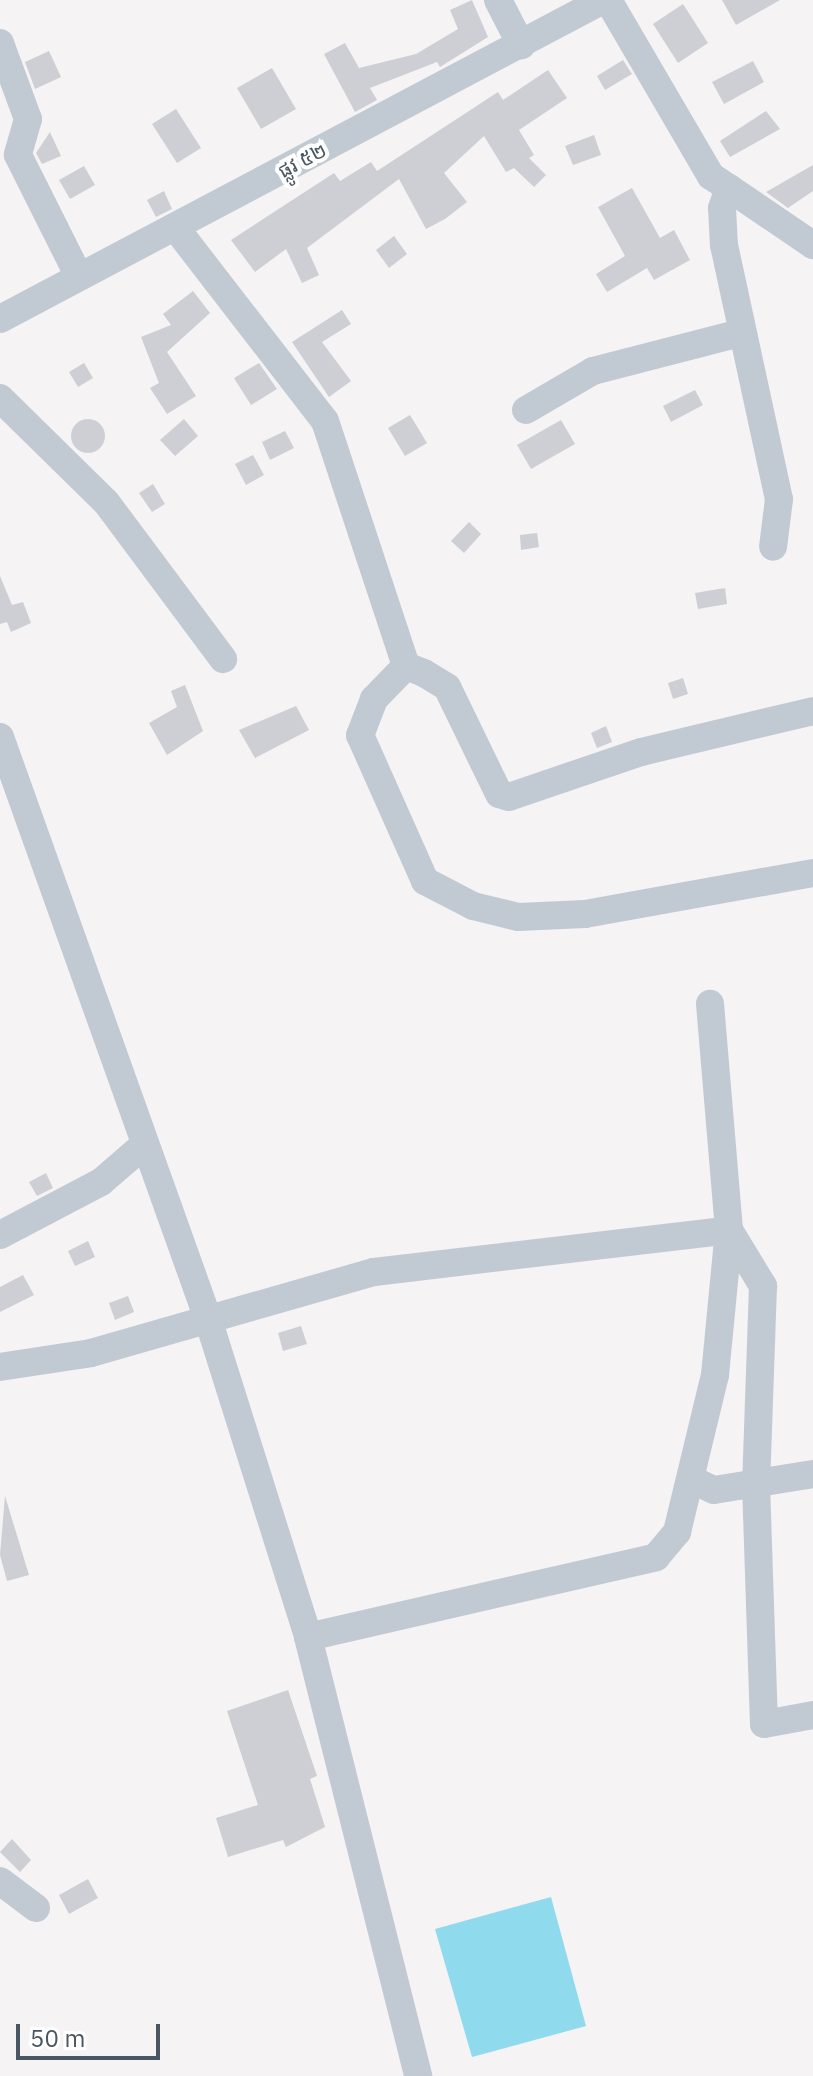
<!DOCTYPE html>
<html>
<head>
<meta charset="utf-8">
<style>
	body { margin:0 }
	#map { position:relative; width:813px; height:2076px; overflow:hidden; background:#f5f3f3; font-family:"IBM Plex Sans","Noto Sans Khmer",sans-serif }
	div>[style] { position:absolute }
	.water>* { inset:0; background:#90daee }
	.building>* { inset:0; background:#cdcfd5 }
	.round { border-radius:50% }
	.minor>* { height:28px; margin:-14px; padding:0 14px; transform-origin:14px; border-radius:14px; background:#c1cad2 }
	span { translate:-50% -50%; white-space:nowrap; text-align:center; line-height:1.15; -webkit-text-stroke:8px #fff; paint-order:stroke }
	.street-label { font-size:20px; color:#4a5661 }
	.scale { position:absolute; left:16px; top:2024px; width:144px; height:36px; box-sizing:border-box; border:4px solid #4a5661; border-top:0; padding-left:10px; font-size:24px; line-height:28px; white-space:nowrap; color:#4a5661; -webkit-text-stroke:6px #fff; paint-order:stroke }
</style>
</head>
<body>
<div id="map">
	<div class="water">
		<i style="clip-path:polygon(551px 1897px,586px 2026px,472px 2057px,435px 1929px)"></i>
	</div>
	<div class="building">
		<i style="clip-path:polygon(472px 0,488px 37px,440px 67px,437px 62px,370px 88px,377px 100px,355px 112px,324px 54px,345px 43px,359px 68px,416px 54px,458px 29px,450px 10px)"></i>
		<i style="clip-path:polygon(722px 0,780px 0,736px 25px)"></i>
		<i style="clip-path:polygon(683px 4px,708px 43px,678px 63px,653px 24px)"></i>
		<i style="clip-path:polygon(49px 51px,61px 77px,35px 89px,25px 62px)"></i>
		<i style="clip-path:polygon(623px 60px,632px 74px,605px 90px,597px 76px)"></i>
		<i style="clip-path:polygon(753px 61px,764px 82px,724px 104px,712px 82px)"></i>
		<i style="clip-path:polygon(272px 68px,296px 109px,261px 129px,237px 88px)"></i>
		<i style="clip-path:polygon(548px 70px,567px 98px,519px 130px,534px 155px,529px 158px,546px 175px,534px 187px,514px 168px,506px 172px,484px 136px,444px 173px,467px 202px,445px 219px,426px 229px,399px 179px,307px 248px,319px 275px,302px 283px,286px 249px,255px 272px,231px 240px,334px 173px,340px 181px,371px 162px,377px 171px,498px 92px,503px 100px)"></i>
		<i style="clip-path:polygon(176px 109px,201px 148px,177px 163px,152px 124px)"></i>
		<i style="clip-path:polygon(766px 111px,780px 129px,730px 157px,720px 141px)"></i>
		<i style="clip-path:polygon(50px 132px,61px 156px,42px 164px,36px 153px)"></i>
		<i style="clip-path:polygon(594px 135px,601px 155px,573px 165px,565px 146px)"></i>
		<i style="clip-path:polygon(813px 165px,813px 191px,788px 208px,766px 192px)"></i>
		<i style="clip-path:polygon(84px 166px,95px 185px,70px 199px,59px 180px)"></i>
		<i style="clip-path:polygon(632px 188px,660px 238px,674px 230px,690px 260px,654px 280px,647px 268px,607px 292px,596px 274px,625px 256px,598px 207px)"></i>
		<i style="clip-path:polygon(164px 191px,172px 209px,156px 217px,147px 200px)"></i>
		<i style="clip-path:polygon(394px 236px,407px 254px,389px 268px,376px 250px)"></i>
		<i style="clip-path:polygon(193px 291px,210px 313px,167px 352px,196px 396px,167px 414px,150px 388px,159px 383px,141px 337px,171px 325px,163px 314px)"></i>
		<i style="clip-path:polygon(342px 310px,351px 324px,322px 342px,351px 381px,329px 397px,292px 342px)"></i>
		<i style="clip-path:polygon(84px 363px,93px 378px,78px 387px,69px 372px)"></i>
		<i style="clip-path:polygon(259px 363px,277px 389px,251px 405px,234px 378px)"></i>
		<i style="clip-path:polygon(695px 390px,703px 405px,671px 422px,663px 406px)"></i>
		<i style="clip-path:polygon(410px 415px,427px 443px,405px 456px,388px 428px)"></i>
		<i class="round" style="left:71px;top:419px;width:34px;height:34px"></i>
		<i style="clip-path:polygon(184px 419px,198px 436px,175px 456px,160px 440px)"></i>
		<i style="clip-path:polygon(561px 420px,575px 444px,531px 469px,517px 445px)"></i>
		<i style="clip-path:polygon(285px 431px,294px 448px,270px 460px,262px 442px)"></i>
		<i style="clip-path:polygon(253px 455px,264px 475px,246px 485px,235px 464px)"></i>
		<i style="clip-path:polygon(153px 484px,165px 504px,152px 512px,139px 493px)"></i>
		<i style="clip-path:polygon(469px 522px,481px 534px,464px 553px,451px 541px)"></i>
		<i style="clip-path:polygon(537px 533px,539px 547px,521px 550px,520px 535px)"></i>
		<i style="clip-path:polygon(0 576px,12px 605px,23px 602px,31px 623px,11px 632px,7px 622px,0 624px)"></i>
		<i style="clip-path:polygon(725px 588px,727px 604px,698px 609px,695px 593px)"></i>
		<i style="clip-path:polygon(683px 678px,688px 694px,673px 699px,668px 683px)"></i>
		<i style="clip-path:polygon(185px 685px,203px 731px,167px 755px,149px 723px,177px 707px,171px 691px)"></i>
		<i style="clip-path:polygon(296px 706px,309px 730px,255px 758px,239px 730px)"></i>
		<i style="clip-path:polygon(606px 726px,612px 742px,597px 748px,591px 733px)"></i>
		<i style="clip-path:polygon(46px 1173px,53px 1188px,37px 1196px,29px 1182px)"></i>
		<i style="clip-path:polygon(88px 1241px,95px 1257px,75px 1266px,68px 1251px)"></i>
		<i style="clip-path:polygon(23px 1275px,34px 1295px,0 1312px,0 1287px)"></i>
		<i style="clip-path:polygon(128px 1296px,134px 1312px,115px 1320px,109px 1303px)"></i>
		<i style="clip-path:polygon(301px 1326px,307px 1344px,283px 1351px,278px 1333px)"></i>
		<i style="clip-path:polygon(5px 1496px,29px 1575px,7px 1581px,0 1555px)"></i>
		<i style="clip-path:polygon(288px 1690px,317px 1776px,310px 1779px,325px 1827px,286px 1847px,283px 1840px,228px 1857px,216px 1818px,258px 1805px,227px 1711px)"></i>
		<i style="clip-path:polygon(12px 1839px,31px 1860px,20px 1872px,0 1852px)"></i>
		<i style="clip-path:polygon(88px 1879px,98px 1898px,69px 1914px,59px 1895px)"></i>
	</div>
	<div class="minor">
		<i style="left:498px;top:0;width:51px;rotate:62.9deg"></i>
		<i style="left:608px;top:0;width:204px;rotate:59.7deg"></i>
		<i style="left:711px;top:176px;width:22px;rotate:34deg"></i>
		<i style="left:729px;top:188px;width:21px;rotate:109deg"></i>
		<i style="left:722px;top:208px;width:37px;rotate:87deg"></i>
		<i style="left:724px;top:245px;width:260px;rotate:77.8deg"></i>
		<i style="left:779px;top:499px;width:48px;rotate:97.1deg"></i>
		<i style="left:0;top:43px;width:81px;rotate:69.8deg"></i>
		<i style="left:28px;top:119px;width:37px;rotate:106deg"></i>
		<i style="left:18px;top:155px;width:136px;rotate:63.4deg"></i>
		<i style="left:729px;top:188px;width:102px;rotate:34.2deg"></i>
		<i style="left:175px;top:227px;width:245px;rotate:52.3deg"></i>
		<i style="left:325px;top:421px;width:258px;rotate:71.7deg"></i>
		<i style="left:0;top:319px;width:682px;rotate:-27.88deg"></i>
		<i style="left:0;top:398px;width:148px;rotate:44.5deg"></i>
		<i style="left:106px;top:502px;width:196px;rotate:53.3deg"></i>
		<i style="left:526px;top:410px;width:78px;rotate:-30.2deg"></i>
		<i style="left:593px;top:371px;width:152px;rotate:-14.5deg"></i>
		<i style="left:813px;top:711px;width:177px;rotate:166.6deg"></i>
		<i style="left:641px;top:752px;width:139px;rotate:161.2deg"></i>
		<i style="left:509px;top:797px;width:10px;rotate:-163deg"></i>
		<i style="left:499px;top:794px;width:119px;rotate:-115.9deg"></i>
		<i style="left:447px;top:687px;width:27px;rotate:-149deg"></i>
		<i style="left:424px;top:673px;width:19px;rotate:-159deg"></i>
		<i style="left:406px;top:666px;width:46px;rotate:134.1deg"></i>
		<i style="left:374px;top:699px;width:39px;rotate:111deg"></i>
		<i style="left:360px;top:735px;width:160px;rotate:66deg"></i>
		<i style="left:425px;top:881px;width:54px;rotate:27.5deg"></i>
		<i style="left:473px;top:906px;width:46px;rotate:13.7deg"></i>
		<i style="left:518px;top:917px;width:67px;rotate:-2.6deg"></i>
		<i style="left:585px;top:914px;width:232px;rotate:-10.2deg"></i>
		<i style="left:0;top:737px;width:618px;rotate:70.33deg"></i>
		<i style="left:208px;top:1319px;width:333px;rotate:72.5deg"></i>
		<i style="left:308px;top:1637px;width:453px;rotate:75.9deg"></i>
		<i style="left:0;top:1235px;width:114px;rotate:-27.7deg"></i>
		<i style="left:101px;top:1182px;width:58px;rotate:-40.8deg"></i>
		<i style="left:0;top:1367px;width:92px;rotate:-8.7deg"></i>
		<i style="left:91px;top:1353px;width:294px;rotate:-16deg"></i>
		<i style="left:374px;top:1272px;width:357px;rotate:-6.7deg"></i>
		<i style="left:729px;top:1230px;width:66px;rotate:58.7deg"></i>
		<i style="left:763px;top:1286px;width:198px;rotate:92deg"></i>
		<i style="left:756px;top:1484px;width:240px;rotate:88.1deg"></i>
		<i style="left:764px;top:1724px;width:50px;rotate:-10.4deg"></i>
		<i style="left:691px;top:1479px;width:25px;rotate:26deg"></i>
		<i style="left:714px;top:1490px;width:100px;rotate:-9.2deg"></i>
		<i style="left:308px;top:1637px;width:357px;rotate:-12.9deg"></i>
		<i style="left:656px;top:1557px;width:33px;rotate:-50deg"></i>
		<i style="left:677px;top:1532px;width:162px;rotate:-76.4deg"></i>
		<i style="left:715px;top:1375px;width:146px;rotate:-84.5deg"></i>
		<i style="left:729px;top:1230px;width:227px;rotate:-94.8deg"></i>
		<i style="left:0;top:1881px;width:45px;rotate:36.9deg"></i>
	</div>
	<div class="street-label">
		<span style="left:302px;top:160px;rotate:-28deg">ផ្លូវ ៥២</span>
	</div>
	<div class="scale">50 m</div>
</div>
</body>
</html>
